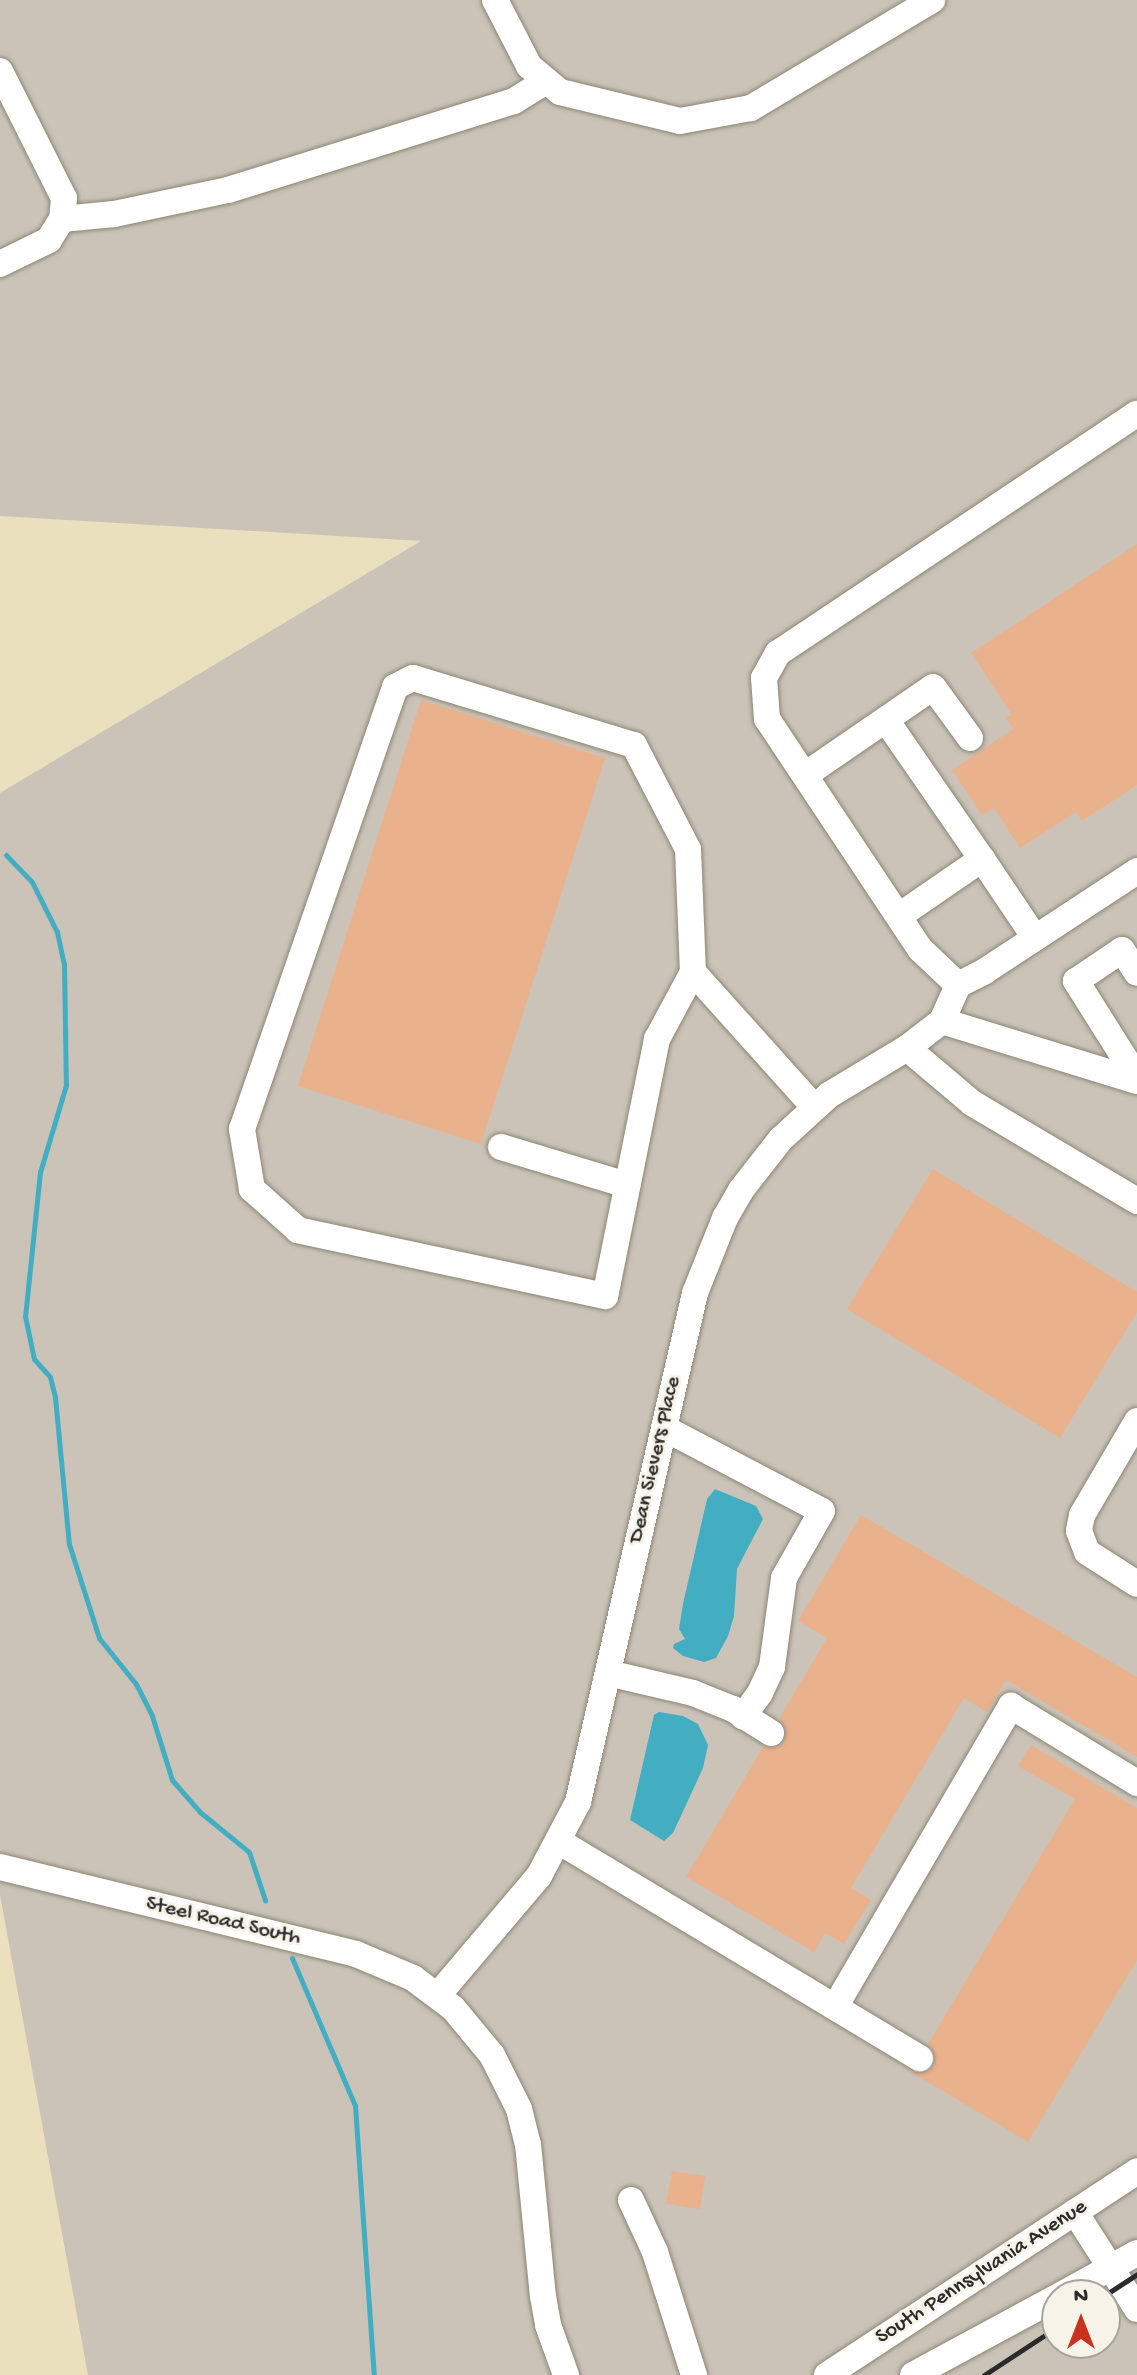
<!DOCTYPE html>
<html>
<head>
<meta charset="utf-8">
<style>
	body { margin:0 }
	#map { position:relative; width:1137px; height:2375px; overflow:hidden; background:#ebe0bd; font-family:"Gochi Hand",sans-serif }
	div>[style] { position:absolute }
	.industrial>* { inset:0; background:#cbc3b8 }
	.water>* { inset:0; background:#43aec2 }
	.stream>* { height:5px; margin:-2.5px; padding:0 2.5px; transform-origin:2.5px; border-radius:2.5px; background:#43aec2 }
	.building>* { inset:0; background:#eab18d }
	.roads { filter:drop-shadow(0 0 2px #8b8674) drop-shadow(0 0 2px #8b8674) }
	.minor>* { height:26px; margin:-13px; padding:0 13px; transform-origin:13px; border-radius:13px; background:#fff }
	.rail>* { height:5px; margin:-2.5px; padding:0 2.5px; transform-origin:2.5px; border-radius:2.5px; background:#2b2b2b }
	span { translate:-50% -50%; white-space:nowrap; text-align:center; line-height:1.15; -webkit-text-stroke:6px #f7f3e8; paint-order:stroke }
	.street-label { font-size:22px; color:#2b2b2b }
	.north { position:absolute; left:1041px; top:2279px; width:80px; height:80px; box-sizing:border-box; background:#f7f3e8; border:2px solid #a5a39c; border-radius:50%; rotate:0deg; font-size:22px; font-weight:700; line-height:32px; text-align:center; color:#2b2b2b }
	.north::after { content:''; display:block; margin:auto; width:28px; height:36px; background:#c8321e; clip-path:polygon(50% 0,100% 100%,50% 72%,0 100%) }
</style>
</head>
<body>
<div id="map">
	<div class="industrial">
		<i style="clip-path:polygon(evenodd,0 0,1137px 0,1137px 2375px,88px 2375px,0 1895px,0 793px,421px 541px,0 516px,0 0,1057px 2295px,1105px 2295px,1105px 2343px,1057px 2343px,1057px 2295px)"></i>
	</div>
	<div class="water">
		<i style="clip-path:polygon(715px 1489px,756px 1506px,763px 1519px,737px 1569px,734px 1616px,728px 1636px,716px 1658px,704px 1662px,683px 1656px,673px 1648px,674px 1644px,685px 1639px,679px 1629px,683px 1604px,707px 1499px)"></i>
		<i style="clip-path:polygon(659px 1712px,683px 1716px,698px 1724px,708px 1745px,703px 1768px,673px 1833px,664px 1841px,630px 1820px,654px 1715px)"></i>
	</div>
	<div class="stream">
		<i style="left:6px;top:855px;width:37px;rotate:46deg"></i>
		<i style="left:32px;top:882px;width:56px;rotate:63.4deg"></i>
		<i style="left:57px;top:932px;width:33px;rotate:78deg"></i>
		<i style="left:64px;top:964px;width:121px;rotate:89.1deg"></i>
		<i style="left:66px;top:1085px;width:91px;rotate:106.6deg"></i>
		<i style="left:40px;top:1172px;width:145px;rotate:95.9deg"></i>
		<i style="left:25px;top:1316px;width:44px;rotate:78.2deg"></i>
		<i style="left:34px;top:1359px;width:24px;rotate:48deg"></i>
		<i style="left:50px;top:1377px;width:21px;rotate:76deg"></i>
		<i style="left:55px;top:1397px;width:148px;rotate:84.6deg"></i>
		<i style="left:69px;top:1544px;width:99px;rotate:72.3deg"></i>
		<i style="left:99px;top:1638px;width:59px;rotate:51.2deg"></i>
		<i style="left:136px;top:1684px;width:36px;rotate:63deg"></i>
		<i style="left:152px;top:1716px;width:67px;rotate:72.6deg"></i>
		<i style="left:172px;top:1780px;width:43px;rotate:48.8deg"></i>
		<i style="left:200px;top:1812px;width:63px;rotate:39.2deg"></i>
		<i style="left:249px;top:1852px;width:51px;rotate:71.6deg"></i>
		<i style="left:292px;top:1958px;width:161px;rotate:66.9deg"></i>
		<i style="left:355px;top:2106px;width:270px;rotate:86deg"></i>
	</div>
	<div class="building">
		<i style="clip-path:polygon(1137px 544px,1137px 785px,1082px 821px,1076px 812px,1020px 848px,994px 808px,982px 815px,952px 770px,1013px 729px,1006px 718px,1012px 715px,971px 653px)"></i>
		<i style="clip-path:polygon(421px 700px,605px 758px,481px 1144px,298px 1086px)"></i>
		<i style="clip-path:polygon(933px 1169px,1137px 1292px,1137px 1312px,1060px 1438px,847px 1309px)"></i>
		<i style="clip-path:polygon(861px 1515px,1137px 1677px,1137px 1757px,1006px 1680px,987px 1712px,964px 1698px,851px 1888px,871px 1900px,844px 1944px,825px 1933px,814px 1952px,686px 1877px,763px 1747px,778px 1747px,785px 1741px,785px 1726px,779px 1719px,827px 1638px,798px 1621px)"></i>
		<i style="clip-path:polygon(1031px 1745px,1137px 1808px,1137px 1960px,1028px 2142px,911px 2072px,927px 2072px,934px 2066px,934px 2051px,928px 2044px,1075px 1799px,1018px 1766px)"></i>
		<i style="clip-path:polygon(672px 2171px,705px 2176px,700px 2209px,666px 2204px)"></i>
	</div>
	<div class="roads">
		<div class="minor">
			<i style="left:495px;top:0;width:74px;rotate:62.7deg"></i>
			<i style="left:529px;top:66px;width:40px;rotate:40deg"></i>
			<i style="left:560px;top:92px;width:123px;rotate:13.6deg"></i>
			<i style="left:680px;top:121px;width:72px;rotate:-10.4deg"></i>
			<i style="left:751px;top:108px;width:211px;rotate:-30.8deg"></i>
			<i style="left:0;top:71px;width:142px;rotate:63.3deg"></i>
			<i style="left:64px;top:198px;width:21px;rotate:95deg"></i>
			<i style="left:62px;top:219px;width:25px;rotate:122deg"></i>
			<i style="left:49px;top:240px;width:55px;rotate:153.9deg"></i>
			<i style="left:62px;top:219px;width:52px;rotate:-5.5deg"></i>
			<i style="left:114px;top:214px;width:116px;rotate:-11.9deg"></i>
			<i style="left:228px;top:190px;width:300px;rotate:-17.3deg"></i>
			<i style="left:514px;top:101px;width:38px;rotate:-32deg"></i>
			<i style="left:886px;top:720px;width:169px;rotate:55.4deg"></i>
			<i style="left:805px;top:775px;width:155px;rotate:-34.5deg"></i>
			<i style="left:933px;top:687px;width:63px;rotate:54deg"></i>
			<i style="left:899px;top:916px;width:101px;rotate:-34.5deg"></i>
			<i style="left:982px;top:859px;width:95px;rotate:56.1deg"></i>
			<i style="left:693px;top:972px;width:76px;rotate:118.2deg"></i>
			<i style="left:657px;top:1039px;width:262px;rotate:101.4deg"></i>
			<i style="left:605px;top:1296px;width:314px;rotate:-167.9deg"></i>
			<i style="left:298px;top:1230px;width:62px;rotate:-138.3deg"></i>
			<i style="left:252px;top:1189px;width:61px;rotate:-99.5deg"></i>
			<i style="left:242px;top:1129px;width:468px;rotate:-70.9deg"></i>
			<i style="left:395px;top:687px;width:20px;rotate:-27deg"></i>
			<i style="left:413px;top:678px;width:231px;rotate:16.9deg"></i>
			<i style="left:634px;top:745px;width:117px;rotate:62.6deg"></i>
			<i style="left:688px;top:849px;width:123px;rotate:87.7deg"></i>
			<i style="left:693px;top:972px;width:181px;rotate:48.1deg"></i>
			<i style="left:958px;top:985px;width:52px;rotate:-136.5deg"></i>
			<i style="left:920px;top:949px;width:276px;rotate:-123.6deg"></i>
			<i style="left:767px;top:719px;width:41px;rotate:-94.2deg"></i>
			<i style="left:764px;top:678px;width:29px;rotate:-61deg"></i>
			<i style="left:778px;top:653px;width:431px;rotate:-33.7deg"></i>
			<i style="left:958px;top:985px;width:30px;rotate:-27deg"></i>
			<i style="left:985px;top:971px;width:182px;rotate:-33.3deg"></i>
			<i style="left:942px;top:1021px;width:204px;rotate:17.1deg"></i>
			<i style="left:907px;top:1048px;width:85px;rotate:40.2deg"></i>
			<i style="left:972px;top:1103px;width:192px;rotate:30.7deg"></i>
			<i style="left:1122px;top:1076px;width:15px;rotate:-70deg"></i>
			<i style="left:1127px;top:1062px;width:96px;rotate:-122.2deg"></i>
			<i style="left:1076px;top:981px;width:55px;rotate:-34deg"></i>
			<i style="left:1122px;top:950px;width:27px;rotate:57deg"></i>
			<i style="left:501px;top:1147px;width:132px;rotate:16.8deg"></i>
			<i style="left:1137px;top:1421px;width:109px;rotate:120.3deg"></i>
			<i style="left:1082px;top:1515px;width:16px;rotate:101deg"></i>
			<i style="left:1079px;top:1531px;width:22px;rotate:69deg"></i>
			<i style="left:1087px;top:1552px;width:59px;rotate:32.6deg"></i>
			<i style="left:664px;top:1428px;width:178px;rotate:27.7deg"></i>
			<i style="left:822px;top:1511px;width:77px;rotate:119.6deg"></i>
			<i style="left:784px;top:1578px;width:90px;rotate:97.7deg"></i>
			<i style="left:772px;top:1667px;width:29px;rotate:115deg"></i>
			<i style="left:760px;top:1693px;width:29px;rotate:126deg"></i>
			<i style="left:608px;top:1673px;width:87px;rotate:13.2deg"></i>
			<i style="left:693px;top:1693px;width:43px;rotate:21.8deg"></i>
			<i style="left:733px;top:1709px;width:45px;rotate:32.3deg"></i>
			<i style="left:560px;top:1842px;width:420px;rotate:31deg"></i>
			<i style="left:0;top:1867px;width:366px;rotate:13.7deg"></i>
			<i style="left:356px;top:1954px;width:62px;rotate:22.8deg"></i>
			<i style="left:413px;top:1978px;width:50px;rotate:36.9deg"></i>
			<i style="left:453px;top:2008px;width:61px;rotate:50.3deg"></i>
			<i style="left:492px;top:2055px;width:60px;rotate:63.4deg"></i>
			<i style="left:519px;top:2109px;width:36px;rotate:76deg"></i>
			<i style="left:528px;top:2144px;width:153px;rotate:84.4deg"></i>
			<i style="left:543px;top:2296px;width:29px;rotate:80deg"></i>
			<i style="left:548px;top:2325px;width:53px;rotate:70.2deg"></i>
			<i style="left:438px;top:1995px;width:156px;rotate:-49.7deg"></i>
			<i style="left:539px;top:1876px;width:84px;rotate:-62.2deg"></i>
			<i style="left:578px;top:1802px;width:522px;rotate:-77.05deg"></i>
			<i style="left:695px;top:1293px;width:81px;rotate:-68.2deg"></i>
			<i style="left:725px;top:1218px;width:32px;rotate:-60deg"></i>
			<i style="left:741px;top:1190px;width:65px;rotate:-51.9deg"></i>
			<i style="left:781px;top:1139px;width:65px;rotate:-42.5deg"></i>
			<i style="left:829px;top:1095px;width:91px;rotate:-31.1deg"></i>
			<i style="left:907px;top:1048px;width:44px;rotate:-37.6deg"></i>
			<i style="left:942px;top:1021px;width:39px;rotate:-66deg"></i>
			<i style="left:835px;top:2007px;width:349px;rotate:-59.7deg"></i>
			<i style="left:1011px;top:1706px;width:148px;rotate:31.4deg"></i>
			<i style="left:631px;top:2200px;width:57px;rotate:65.2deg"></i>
			<i style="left:655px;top:2252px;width:129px;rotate:72.4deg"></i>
			<i style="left:1075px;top:2212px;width:115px;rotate:57.4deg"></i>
			<i style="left:1061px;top:2295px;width:87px;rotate:-28.9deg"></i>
			<i style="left:827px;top:2375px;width:371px;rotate:-33.3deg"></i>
			<i style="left:913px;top:2375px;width:164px;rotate:-28.4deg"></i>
		</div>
	</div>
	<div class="rail">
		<i style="left:1105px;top:2295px;width:38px;rotate:-33deg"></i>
		<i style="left:984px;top:2375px;width:87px;rotate:-33.3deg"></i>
	</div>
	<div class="street-label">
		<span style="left:656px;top:1460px;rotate:-77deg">Dean Sievers Place</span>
		<span style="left:223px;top:1922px;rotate:13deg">Steel Road South</span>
		<span style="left:982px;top:2273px;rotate:-33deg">South Pennsylvania Avenue</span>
	</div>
	<div class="north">N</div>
</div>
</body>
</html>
